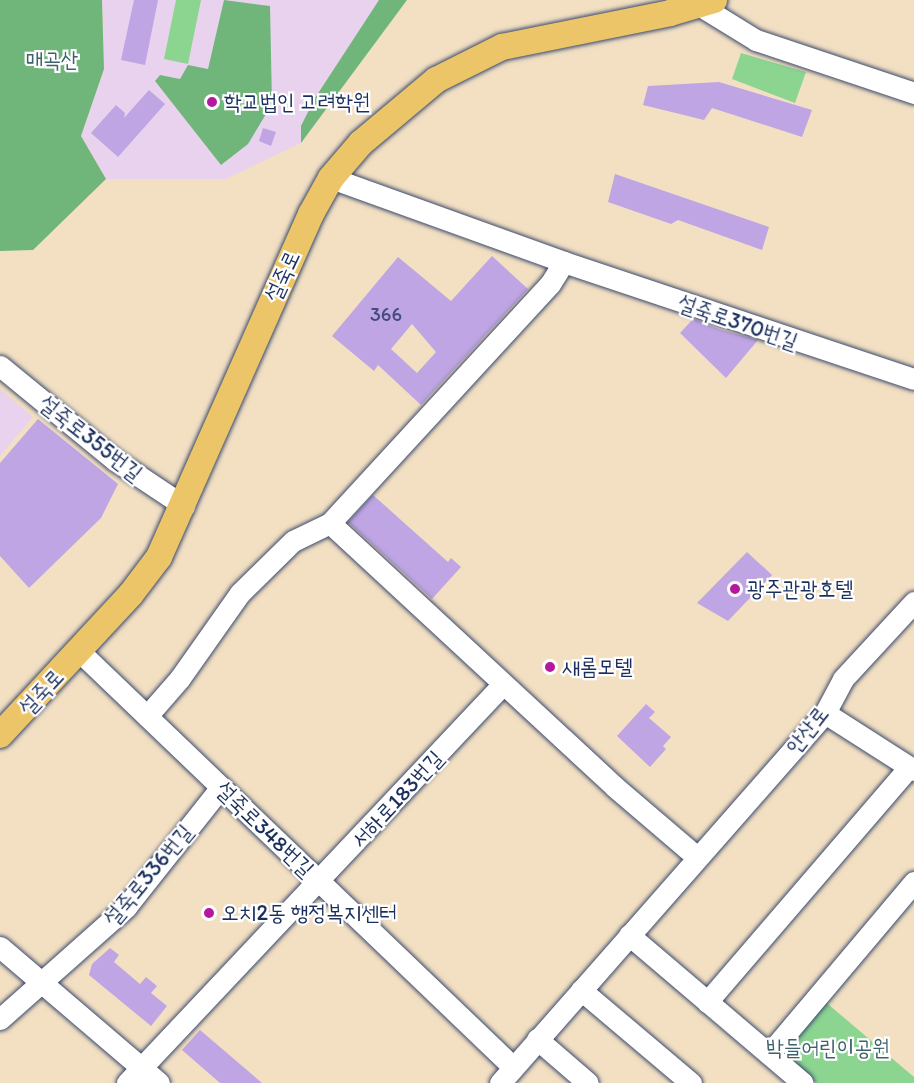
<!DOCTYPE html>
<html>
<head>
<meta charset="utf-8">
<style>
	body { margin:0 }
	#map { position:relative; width:914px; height:1083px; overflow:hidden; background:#f3e0c3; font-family:Itim,"Poor Story",sans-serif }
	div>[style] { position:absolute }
	.built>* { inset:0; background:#e9d2ed }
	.green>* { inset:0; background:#8bd591 }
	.forest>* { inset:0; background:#70b67b }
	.building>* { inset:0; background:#bfa5e3 }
	.roads { filter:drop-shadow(0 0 2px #3b4a6d) drop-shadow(0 0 2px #3b4a6d) }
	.minor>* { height:21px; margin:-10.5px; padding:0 10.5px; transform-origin:10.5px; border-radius:10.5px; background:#fff }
	.major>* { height:26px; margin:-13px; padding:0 13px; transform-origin:13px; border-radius:13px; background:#edc569 }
	.dots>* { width:16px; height:16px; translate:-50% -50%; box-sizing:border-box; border:3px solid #fff; border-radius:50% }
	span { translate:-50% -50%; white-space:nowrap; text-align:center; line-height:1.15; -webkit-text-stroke:4.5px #fff; paint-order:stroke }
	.number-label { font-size:20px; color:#444c7f }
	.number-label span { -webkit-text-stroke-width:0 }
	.park-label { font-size:22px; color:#3d616d }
	.poi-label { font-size:22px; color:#1b2f5e }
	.left { translate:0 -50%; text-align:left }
	.street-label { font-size:22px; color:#1b2f5e }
</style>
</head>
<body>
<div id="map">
	<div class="built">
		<i style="clip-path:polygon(102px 0,407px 0,301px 143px,226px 179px,106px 179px,81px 136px,104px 69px)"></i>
		<i style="clip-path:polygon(0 389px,33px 417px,0 456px)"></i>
	</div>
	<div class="green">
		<i style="clip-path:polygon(176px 0,201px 0,188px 64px,164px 59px)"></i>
		<i style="clip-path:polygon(741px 53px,806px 72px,795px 103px,732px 79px)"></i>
		<i style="clip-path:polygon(822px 999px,914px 1077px,914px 1083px,817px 1083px,778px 1050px)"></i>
	</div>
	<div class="forest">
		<i style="clip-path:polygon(0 0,102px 0,104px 69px,81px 136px,106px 179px,33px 250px,0 251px)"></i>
		<i style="clip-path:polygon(224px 0,270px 6px,272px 104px,248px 144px,221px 165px,155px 81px,160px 75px,180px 79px,188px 65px,208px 69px)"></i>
		<i style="clip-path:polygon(379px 0,407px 0,301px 143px,301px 126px,315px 98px)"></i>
	</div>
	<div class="building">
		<i style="clip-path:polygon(134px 0,158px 0,145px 65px,121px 60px)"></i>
		<i style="clip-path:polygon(719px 82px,812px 110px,802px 137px,712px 108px,704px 120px,643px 105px,648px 86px)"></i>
		<i style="clip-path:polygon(149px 90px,165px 104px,118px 157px,91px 133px,116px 105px,125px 113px,124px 118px)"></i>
		<i style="clip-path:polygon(263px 128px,276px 132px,271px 146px,259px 141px)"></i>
		<i style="clip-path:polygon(615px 174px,769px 227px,762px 250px,678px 220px,671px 224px,608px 202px)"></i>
		<i style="clip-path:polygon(evenodd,492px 256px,528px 289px,421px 405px,378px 365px,374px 371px,332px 336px,398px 257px,451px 301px,492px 256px,412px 324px,436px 352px,417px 373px,391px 349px,412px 324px)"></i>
		<i style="clip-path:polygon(693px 319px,722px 330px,758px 340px,726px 378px,680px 333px)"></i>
		<i style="clip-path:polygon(38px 419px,118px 484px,101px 518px,29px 588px,0 556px,0 463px)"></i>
		<i style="clip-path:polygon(373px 495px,448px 562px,451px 558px,461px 567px,432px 599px,348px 522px)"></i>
		<i style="clip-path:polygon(747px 552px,772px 575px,728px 621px,697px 603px)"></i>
		<i style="clip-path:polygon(646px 704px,655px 712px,649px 718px,671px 737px,663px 746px,666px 749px,650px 767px,617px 736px)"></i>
		<i style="clip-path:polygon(110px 948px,119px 955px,114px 962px,140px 984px,146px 977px,157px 986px,151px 993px,167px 1006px,151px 1026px,89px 975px,92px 964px)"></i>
		<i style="clip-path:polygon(200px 1030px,262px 1083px,220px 1083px,182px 1050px)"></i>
	</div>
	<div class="roads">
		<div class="minor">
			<i style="left:699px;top:5px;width:67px;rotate:31.6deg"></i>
			<i style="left:756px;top:40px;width:167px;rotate:18.5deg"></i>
			<i style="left:331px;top:178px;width:248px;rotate:19.8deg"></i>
			<i style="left:564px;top:262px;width:369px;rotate:18.5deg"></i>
			<i style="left:0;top:366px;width:149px;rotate:39.3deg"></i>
			<i style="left:115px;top:460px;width:83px;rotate:33.7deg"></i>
			<i style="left:330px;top:523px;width:388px;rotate:42.8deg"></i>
			<i style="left:615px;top:787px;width:108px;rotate:40.5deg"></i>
			<i style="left:330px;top:523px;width:325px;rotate:-47.4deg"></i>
			<i style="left:550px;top:284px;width:26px;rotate:-58deg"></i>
			<i style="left:79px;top:651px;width:601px;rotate:43.79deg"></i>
			<i style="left:825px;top:713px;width:106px;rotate:32.6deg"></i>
			<i style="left:147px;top:716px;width:50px;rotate:-49deg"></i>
			<i style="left:180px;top:678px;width:104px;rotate:-54.8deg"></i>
			<i style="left:240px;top:593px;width:74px;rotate:-44.5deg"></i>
			<i style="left:293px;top:541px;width:41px;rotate:-25.9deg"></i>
			<i style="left:629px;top:935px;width:228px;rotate:40.4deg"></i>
			<i style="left:0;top:947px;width:209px;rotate:40.5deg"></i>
			<i style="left:581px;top:990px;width:144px;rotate:40.2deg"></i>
			<i style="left:707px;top:1002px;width:310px;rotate:-49.3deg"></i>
			<i style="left:0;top:1019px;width:169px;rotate:-41.6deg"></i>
			<i style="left:126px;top:907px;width:153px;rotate:-51.6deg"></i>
			<i style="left:537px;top:1039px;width:67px;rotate:40.8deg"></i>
			<i style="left:769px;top:1054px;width:225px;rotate:-49.9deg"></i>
			<i style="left:127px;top:1083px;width:548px;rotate:-46.7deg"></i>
			<i style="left:500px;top:1083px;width:492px;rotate:-48.7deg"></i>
			<i style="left:825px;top:713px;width:38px;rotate:-62deg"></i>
			<i style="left:843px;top:679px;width:105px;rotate:-47.3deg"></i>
		</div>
		<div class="major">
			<i style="left:0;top:735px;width:192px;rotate:-47.1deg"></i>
			<i style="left:131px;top:594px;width:46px;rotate:-52.9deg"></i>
			<i style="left:159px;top:557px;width:375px;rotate:-66.1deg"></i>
			<i style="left:311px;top:214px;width:41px;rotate:-60.9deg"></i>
			<i style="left:331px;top:178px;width:46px;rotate:-49.4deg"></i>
			<i style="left:361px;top:143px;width:98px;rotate:-40deg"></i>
			<i style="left:436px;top:80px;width:74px;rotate:-26.6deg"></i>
			<i style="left:502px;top:47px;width:171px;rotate:-11.4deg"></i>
			<i style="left:670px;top:13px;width:46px;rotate:-16.5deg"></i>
		</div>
	</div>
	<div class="dots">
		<i style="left:212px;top:102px;background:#b5179e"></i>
		<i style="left:735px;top:589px;background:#b5179e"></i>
		<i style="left:550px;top:667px;background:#b5179e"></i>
		<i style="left:209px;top:913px;background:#b5179e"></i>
	</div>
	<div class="number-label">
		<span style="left:386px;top:314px">366</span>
	</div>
	<div class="park-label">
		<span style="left:52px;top:60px">매곡산</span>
		<span style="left:828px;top:1048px">박들어린이공원</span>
	</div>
	<div class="poi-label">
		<span class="left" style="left:224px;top:102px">학교법인 고려학원</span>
		<span class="left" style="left:747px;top:589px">광주관광호텔</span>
		<span class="left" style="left:562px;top:667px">새롬모텔</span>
		<span class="left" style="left:221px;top:913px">오치2동 행정복지센터</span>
	</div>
	<div class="street-label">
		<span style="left:282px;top:276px;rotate:-65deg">설죽로</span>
		<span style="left:738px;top:322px;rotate:19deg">설죽로370번길</span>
		<span style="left:91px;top:438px;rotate:38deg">설죽로355번길</span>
		<span style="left:41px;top:692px;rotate:-47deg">설죽로</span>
		<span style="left:807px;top:730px;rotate:-52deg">안산로</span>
		<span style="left:397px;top:799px;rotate:-47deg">서하로183번길</span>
		<span style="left:265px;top:829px;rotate:44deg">설죽로348번길</span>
		<span style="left:148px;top:875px;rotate:-50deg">설죽로336번길</span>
	</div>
</div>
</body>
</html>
